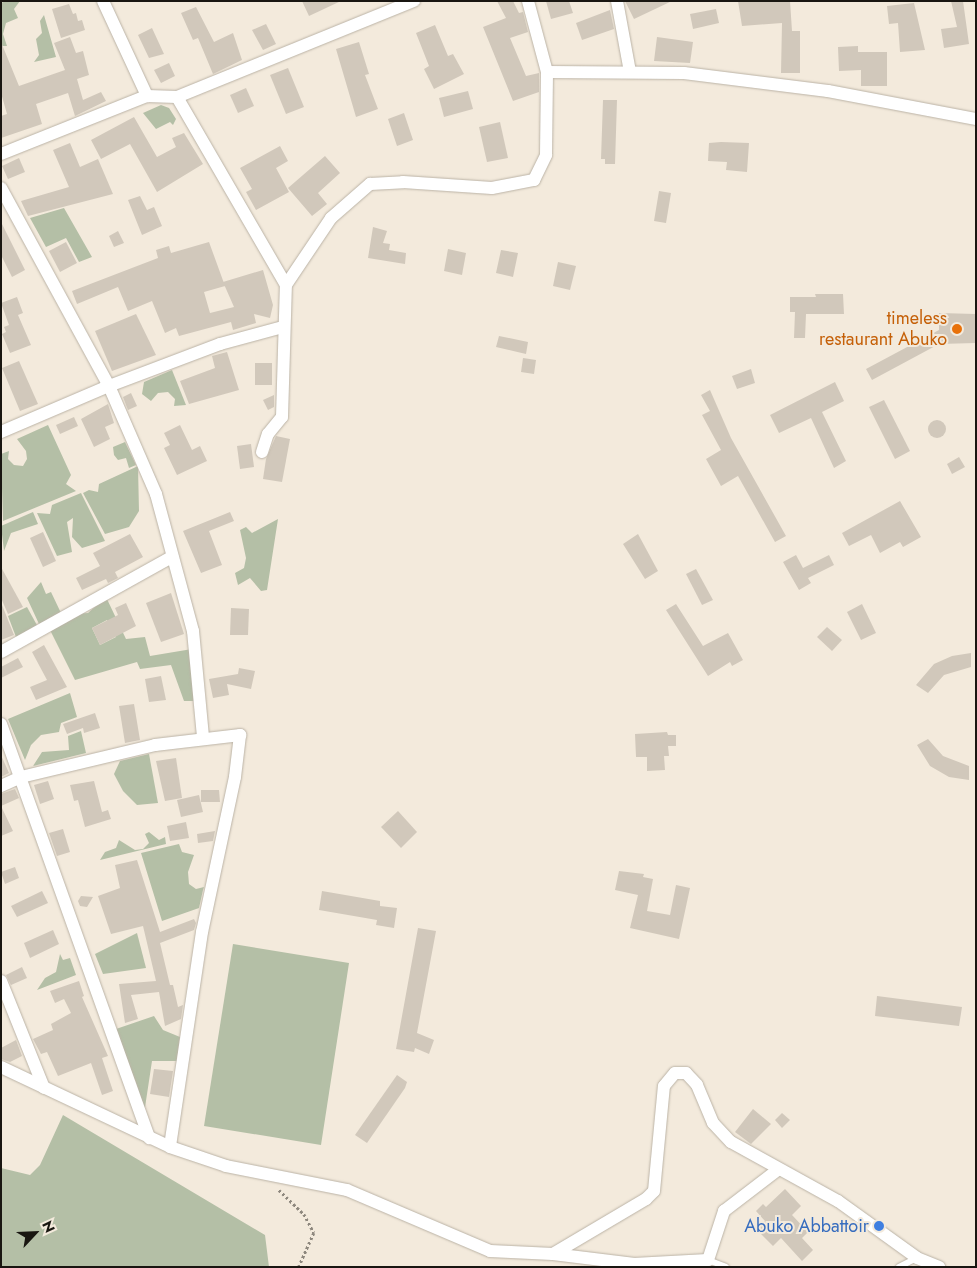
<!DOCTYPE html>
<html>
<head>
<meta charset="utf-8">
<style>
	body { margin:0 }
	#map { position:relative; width:977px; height:1268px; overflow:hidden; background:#f3eadc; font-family:Jost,sans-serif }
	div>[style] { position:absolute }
	.green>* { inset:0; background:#b4bfa6 }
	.building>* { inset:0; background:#d1c8bb }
	.round { border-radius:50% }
	.path>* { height:2.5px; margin-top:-1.25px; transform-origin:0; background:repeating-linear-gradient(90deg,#8e887e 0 2.5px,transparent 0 5px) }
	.roads { filter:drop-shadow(0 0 1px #bbb3a6) drop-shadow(0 0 1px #bbb3a6) }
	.service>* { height:6px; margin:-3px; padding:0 3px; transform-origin:3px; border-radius:3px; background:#fff }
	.minor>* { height:12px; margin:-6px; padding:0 6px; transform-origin:6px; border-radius:6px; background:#fff }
	.dots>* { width:14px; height:14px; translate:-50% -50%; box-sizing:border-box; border:2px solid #f3eadc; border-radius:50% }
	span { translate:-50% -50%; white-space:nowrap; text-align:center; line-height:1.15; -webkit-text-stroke:4px #f3eadc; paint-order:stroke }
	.food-label { font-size:18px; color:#c56008 }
	.right { translate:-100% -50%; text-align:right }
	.shop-label { font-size:18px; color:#366cbe }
	.frame { position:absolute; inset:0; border:2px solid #191611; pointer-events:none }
	.north { position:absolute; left:10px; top:1208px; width:50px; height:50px; -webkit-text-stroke:4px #f3eadc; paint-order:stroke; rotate:65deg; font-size:14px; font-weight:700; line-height:20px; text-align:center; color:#191611 }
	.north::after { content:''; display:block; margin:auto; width:18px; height:22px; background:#191611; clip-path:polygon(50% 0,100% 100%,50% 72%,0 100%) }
</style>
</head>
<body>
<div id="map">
	<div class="green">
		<i style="clip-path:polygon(6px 1px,20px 1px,14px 9px,18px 18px,6px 23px,3px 34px,7px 46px,2px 46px,1px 3px)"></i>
		<i style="clip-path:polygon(44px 15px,56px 57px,34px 62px,39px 55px,36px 39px,42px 33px,40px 21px)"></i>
		<i style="clip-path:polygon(161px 105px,169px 108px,176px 119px,173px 125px,170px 122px,156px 129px,143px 113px)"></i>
		<i style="clip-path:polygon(64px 208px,92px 257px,79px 262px,66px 238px,46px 247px,30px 218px)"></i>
		<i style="clip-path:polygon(172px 370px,186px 405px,174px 406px,175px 399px,168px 392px,158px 393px,151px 401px,142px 394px,144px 382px)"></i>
		<i style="clip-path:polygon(48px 425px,71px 475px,66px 484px,76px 491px,3px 521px,1px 454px,9px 451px,8px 459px,14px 465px,23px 466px,27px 459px,26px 451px,17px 439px)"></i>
		<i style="clip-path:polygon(125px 442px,136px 465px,129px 468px,126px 458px,118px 460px,114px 455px,113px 447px)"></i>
		<i style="clip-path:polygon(138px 466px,139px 511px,129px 527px,105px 534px,83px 493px,89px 490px,98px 492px,99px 484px)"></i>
		<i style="clip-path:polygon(81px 493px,105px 541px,82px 548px,72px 537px,73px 518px,67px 522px,72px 552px,57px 556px,37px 513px,50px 514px,52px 505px)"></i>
		<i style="clip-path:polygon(33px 512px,38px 524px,11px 533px,4px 551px,1px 526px)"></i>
		<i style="clip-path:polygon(278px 519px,267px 590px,261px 591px,250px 578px,238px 585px,235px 573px,244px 568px,246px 558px,240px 530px,246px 527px,252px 533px)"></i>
		<i style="clip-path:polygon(41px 582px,46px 594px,51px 592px,61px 613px,39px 624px,27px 598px)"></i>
		<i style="clip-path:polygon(evenodd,106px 597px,126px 639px,145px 637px,150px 656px,192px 649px,196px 701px,184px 701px,171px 665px,140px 669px,137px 662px,75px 680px,49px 628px,74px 614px,88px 613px,106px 597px,107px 620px,116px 637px,100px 645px,92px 628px,107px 620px)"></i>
		<i style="clip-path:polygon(27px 607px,38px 627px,16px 637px,8px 616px)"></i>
		<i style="clip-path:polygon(70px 693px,77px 717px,61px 723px,59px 732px,41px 735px,31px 745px,25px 760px,8px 719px)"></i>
		<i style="clip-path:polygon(81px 731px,86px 753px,33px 766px,42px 752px,69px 750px,68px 736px)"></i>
		<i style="clip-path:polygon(149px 754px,158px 803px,137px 805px,123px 791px,114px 774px,120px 761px)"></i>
		<i style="clip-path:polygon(149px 832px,159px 840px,165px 837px,166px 844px,100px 860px,105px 852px,116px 848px,119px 840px,135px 850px,143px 849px,149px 843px,145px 834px)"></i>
		<i style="clip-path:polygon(179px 844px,182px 852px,194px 855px,188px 872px,189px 884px,196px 889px,204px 887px,203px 890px,199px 908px,162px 921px,141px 853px)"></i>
		<i style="clip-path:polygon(137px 933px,146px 968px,103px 974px,95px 954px)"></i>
		<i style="clip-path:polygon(233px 944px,349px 963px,321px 1145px,204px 1126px)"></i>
		<i style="clip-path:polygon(60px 954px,63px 960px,70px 958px,76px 975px,37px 990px,45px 978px,56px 972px)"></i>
		<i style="clip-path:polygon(154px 1016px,163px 1030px,180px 1037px,177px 1061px,152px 1061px,144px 1114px,135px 1092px,138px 1089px,135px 1080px,132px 1080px,116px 1029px)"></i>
		<i style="clip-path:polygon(63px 1115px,265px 1235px,269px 1267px,1px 1267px,1px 1168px,30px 1175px,40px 1165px)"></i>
	</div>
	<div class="building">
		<i style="clip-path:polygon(302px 1px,341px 1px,309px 16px)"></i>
		<i style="clip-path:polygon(497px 1px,513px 1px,519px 13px,523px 12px,528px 32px,510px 38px,526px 76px,539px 73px,539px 92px,513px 101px,483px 27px,506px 18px)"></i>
		<i style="clip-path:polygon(546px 1px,569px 1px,573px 13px,551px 19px)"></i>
		<i style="clip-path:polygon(625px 1px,672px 1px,634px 19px)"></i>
		<i style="clip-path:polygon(738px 1px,790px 1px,792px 31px,800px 31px,800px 73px,781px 73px,782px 23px,742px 26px)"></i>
		<i style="clip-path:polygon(951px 1px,963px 1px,969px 44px,944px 48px,941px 29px,957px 27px)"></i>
		<i style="clip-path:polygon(914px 3px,925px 50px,900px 52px,898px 23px,889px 24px,887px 6px)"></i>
		<i style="clip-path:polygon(69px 4px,73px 14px,76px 13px,78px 21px,82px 20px,85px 30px,61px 38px,52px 9px)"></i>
		<i style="clip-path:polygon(196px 7px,214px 42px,233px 33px,242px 60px,213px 74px,198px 38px,193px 40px,181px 13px)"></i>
		<i style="clip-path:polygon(716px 9px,719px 23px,693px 29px,690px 14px)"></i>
		<i style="clip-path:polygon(610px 10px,614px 29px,582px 40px,576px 23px)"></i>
		<i style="clip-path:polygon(266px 24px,276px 44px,263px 50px,252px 30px)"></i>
		<i style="clip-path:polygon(435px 25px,448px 56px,453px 54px,464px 74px,434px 89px,424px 69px,429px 66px,416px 33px)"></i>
		<i style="clip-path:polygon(152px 28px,164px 54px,149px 58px,138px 35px)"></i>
		<i style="clip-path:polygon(70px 37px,76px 53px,83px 51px,89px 75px,77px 79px,83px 100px,101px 92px,106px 101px,75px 116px,68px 93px,36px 104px,42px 124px,1px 138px,1px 116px,7px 114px,1px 93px,1px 42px,19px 86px,65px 70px,54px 43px)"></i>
		<i style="clip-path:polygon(657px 37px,693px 42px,690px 63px,654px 61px)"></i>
		<i style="clip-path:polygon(359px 42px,369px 74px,365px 75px,378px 109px,356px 117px,336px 49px)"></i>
		<i style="clip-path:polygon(858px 46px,858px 52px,887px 52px,887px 86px,861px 86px,861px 70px,839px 71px,838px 47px)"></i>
		<i style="clip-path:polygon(169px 63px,175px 76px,161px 83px,154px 70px)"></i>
		<i style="clip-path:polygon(288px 68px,304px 107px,286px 114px,270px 75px)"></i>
		<i style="clip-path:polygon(246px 88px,254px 106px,238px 113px,230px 95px)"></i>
		<i style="clip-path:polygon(468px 91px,473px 109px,444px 117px,439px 98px)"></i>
		<i style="clip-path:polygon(603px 100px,617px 100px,615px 164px,605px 164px,605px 159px,601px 159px)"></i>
		<i style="clip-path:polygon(404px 113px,413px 140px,397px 146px,388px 119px)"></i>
		<i style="clip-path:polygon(134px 117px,157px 157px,176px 147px,172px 138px,184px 133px,203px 164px,157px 192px,130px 144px,101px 159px,91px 140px)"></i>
		<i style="clip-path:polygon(500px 122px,508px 158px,487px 162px,479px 127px)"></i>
		<i style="clip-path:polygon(721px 142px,749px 143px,747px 172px,726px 170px,727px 162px,708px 161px,709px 143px)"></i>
		<i style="clip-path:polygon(70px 143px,80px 167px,98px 159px,113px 194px,28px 216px,21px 201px,69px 187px,53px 150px)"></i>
		<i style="clip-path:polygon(280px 146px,288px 161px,276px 168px,289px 192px,256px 210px,246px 192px,252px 189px,240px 168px)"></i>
		<i style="clip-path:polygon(325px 156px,340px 173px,318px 193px,327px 204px,312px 216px,288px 188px)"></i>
		<i style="clip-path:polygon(19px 158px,25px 172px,8px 179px,2px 166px)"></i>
		<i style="clip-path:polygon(659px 191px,671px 193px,666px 223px,654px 221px)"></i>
		<i style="clip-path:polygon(140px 196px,147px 210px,154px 207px,162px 226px,142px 235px,128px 200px)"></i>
		<i style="clip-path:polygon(1px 222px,25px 270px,12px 277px,1px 255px)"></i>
		<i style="clip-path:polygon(373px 227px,387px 231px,383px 243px,390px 244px,389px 250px,406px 253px,405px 264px,368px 258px)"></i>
		<i style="clip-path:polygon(118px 231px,124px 243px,114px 247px,109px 236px)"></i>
		<i style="clip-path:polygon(66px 242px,77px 263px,60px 272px,49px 251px)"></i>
		<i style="clip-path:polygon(209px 242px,225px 286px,204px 292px,210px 313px,234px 307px,223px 282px,263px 270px,273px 305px,270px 318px,254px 314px,256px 323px,233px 330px,231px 322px,179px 336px,176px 328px,165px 333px,152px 301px,128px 311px,118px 287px,77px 304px,72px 291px,158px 258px,156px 250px,169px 246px,171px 253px)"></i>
		<i style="clip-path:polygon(448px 249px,466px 253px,462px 275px,444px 271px)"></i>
		<i style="clip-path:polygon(501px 250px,518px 253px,513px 277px,496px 273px)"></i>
		<i style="clip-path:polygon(558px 262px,576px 266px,570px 290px,553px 286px)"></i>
		<i style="clip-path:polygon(815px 294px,843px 294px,844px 314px,806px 314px,805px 338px,794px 338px,795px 312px,790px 312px,790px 297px,816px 297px)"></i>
		<i style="clip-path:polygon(17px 297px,23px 313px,18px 315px,31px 345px,10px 353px,2px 334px,6px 332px,4px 327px,9px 325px,1px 303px)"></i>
		<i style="clip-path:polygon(939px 313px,976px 314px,976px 343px,939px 344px,872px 380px,866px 369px,939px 330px)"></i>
		<i style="clip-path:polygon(136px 314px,156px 355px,112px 371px,95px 331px)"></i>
		<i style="clip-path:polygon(499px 336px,528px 342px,526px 354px,496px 347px)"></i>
		<i style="clip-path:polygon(227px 352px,239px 390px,189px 404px,180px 381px,215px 368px,212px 356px)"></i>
		<i style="clip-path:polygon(523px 358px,536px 360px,534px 374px,521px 372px)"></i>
		<i style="clip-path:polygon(19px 361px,38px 404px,20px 411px,2px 368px)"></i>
		<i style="clip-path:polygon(255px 363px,272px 363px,272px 385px,255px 385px)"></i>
		<i style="clip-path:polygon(751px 369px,755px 383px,737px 389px,732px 376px)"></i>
		<i style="clip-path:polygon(835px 382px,844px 401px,822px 412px,846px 461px,834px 468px,811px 418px,779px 433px,770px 415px)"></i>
		<i style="clip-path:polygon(710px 390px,731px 438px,786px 536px,775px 542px,738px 476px,721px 486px,706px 459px,721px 450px,702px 415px,710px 411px,701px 395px)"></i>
		<i style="clip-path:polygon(131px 393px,137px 406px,128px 410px,123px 397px)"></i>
		<i style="clip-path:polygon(274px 395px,274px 407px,268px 410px,263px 400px)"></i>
		<i style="clip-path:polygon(884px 400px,910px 451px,895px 459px,869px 407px)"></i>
		<i style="clip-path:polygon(108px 404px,114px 423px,105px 427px,110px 439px,94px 447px,81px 419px)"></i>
		<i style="clip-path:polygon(74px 417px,78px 426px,60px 434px,56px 425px)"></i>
		<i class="round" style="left:928px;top:420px;width:18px;height:18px"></i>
		<i style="clip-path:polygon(180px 425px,192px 450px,200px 446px,207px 461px,177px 475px,164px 448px,170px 445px,164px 433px)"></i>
		<i style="clip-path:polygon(276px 436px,290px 439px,282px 482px,263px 479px,266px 459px)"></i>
		<i style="clip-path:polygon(251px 444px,254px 467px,240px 469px,237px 446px)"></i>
		<i style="clip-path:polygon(959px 457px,965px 467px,952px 474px,947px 464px)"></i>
		<i style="clip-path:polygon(900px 501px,921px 537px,903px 547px,900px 542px,880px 553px,871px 535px,849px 546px,842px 533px)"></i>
		<i style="clip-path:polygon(230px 512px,234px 521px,209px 531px,222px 565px,201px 573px,183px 531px)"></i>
		<i style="clip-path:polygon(43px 532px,56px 561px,43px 567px,30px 538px)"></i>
		<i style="clip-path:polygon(130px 534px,143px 557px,115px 572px,118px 578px,108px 583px,106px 579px,82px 590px,76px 578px,100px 566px,93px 553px)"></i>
		<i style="clip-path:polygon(638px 534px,658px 571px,645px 579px,623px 544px)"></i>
		<i style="clip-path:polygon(796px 555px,803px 568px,829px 555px,834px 565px,808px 578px,811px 583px,799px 590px,783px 562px)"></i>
		<i style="clip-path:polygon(1px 567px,23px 607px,8px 614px,1px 598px)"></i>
		<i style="clip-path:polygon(696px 569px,713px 600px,702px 605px,686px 574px)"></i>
		<i style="clip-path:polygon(171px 593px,184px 634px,161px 642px,146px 603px)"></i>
		<i style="clip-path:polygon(126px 603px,136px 626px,100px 645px,92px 628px,118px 615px,115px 608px)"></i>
		<i style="clip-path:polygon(676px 604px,703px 646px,728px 633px,743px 660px,732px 666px,730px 662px,708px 676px,666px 610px)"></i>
		<i style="clip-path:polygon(862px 604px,876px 633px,861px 640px,847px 612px)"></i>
		<i style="clip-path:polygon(2px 605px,14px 635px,1px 640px,1px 606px)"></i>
		<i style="clip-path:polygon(231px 608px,249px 609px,248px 635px,230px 635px)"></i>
		<i style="clip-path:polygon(827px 627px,842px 640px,832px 651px,817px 637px)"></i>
		<i style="clip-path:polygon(44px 645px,67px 687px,36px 700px,30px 687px,47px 680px,32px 652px)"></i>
		<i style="clip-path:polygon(971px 653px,971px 667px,944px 675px,928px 693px,916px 685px,934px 664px,952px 656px)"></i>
		<i style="clip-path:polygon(18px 658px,23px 667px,1px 678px,1px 667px)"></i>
		<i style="clip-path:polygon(239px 668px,255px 671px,251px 689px,227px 684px,229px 695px,213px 698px,209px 679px,238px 674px)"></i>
		<i style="clip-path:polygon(161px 676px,166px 700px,149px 702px,145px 679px)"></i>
		<i style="clip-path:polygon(134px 704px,140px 740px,125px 743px,119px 706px)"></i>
		<i style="clip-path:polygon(95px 713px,100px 728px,84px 733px,83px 728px,67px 734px,63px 724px)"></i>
		<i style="clip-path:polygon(667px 732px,668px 735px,676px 735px,676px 746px,668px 746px,669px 756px,664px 756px,665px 770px,647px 771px,647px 757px,636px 757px,635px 734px)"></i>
		<i style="clip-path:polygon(928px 739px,943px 756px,969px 766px,969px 780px,949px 777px,930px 766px,917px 745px)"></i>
		<i style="clip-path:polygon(1px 755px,9px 773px,1px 777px)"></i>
		<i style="clip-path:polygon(176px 758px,182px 798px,165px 801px,156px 761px)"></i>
		<i style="clip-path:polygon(48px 781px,54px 799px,40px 804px,34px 785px)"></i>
		<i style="clip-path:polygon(94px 781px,102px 812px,108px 810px,111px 819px,85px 827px,78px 800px,74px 801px,70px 785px)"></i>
		<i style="clip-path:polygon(15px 789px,19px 798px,1px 806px,13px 831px,1px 836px,1px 794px)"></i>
		<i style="clip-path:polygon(201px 790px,219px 790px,220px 802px,201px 802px)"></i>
		<i style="clip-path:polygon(199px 795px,203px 812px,181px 817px,177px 800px)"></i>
		<i style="clip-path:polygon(398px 811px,417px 832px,401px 848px,381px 827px)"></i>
		<i style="clip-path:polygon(186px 822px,189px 838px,170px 841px,167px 826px)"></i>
		<i style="clip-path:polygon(63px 829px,70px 852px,57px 856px,49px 833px)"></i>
		<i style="clip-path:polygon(215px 831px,213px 841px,198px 843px,197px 834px)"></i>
		<i style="clip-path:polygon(137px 860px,160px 932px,194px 919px,196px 923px,194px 930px,160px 943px,170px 985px,173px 985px,178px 1007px,183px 1005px,181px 1019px,165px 1026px,159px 992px,131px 995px,138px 1019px,125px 1023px,119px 984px,156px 981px,143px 926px,111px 934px,98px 896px,120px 888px,115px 865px)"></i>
		<i style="clip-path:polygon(15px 867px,19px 878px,5px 884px,1px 872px)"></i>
		<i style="clip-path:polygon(619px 871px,644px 874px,643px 877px,653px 879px,647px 911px,670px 915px,676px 885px,690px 888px,679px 939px,630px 928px,638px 895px,615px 890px)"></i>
		<i style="clip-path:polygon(42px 891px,48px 903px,17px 917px,11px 906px)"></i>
		<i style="clip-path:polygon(322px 891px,380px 901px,380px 906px,397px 908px,394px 928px,376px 925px,377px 920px,319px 910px)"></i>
		<i style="clip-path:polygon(81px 896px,93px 897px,87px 907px,80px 906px,78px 901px)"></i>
		<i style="clip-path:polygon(418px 928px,436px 931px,417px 1033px,434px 1040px,429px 1054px,415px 1048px,414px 1052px,396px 1049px)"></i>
		<i style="clip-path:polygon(53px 930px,59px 944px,30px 958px,24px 943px)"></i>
		<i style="clip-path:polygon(22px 967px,27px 978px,11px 985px,6px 975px)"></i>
		<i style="clip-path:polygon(79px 981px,84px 996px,82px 997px,108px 1056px,102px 1058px,113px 1091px,102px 1095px,91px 1063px,58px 1076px,47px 1052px,41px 1054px,33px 1039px,53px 1030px,51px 1024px,71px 1013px,64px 999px,55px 1003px,50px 991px)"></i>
		<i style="clip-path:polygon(877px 996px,962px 1007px,959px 1026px,875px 1016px)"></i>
		<i style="clip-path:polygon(16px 1040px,22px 1056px,10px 1062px,1px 1059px,1px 1048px)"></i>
		<i style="clip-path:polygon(154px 1069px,173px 1071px,169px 1097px,150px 1094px)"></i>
		<i style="clip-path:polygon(397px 1075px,407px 1082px,405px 1088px,367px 1143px,355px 1135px)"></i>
		<i style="clip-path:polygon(753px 1109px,771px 1124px,751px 1144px,735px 1132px)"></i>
		<i style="clip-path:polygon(782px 1113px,790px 1120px,782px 1128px,775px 1120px)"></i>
		<i style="clip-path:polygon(785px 1189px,801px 1206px,792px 1215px,808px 1232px,802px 1238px,813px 1250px,802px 1261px,781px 1238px,773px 1246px,756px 1229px,765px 1221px,756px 1211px,763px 1204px,766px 1207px)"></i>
	</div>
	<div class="path">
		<i style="left:279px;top:1190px;width:35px;rotate:44deg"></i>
		<i style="left:304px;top:1214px;width:21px;rotate:62deg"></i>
		<i style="left:314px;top:1233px;width:37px;rotate:114deg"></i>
	</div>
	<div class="roads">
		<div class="service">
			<i style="left:708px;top:1260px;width:19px;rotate:21deg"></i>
			<i style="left:899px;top:1267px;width:20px;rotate:-27deg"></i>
		</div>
		<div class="minor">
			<i style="left:103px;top:1px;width:105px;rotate:65.1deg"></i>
			<i style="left:617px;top:1px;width:72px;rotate:79.6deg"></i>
			<i style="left:547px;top:72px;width:137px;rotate:0.4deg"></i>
			<i style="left:684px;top:73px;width:145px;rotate:7.1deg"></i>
			<i style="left:828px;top:91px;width:151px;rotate:10.7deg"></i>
			<i style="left:177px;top:97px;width:217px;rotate:59.9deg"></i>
			<i style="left:1px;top:154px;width:157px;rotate:-21.7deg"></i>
			<i style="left:147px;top:96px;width:30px;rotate:2deg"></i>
			<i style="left:177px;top:97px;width:256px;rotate:-22.1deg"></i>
			<i style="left:1px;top:188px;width:226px;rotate:61.4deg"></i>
			<i style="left:109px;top:386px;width:118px;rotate:66.5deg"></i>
			<i style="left:156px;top:494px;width:142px;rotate:74.9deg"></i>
			<i style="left:193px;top:631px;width:106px;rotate:84.6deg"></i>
			<i style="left:1px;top:432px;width:117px;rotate:-23.1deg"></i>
			<i style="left:109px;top:386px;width:119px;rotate:-20.7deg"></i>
			<i style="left:220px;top:344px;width:65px;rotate:-15.1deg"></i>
			<i style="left:262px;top:452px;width:19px;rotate:-72deg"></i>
			<i style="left:268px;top:434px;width:22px;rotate:-51deg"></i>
			<i style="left:282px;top:417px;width:132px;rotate:-88.3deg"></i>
			<i style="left:286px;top:285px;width:81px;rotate:-56.1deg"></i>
			<i style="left:331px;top:218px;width:52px;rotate:-41.1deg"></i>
			<i style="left:370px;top:184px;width:33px;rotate:-3deg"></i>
			<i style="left:403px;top:182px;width:89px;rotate:3.9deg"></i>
			<i style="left:492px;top:188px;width:43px;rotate:-10.8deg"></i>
			<i style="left:534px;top:180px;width:28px;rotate:-64deg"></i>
			<i style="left:546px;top:155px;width:83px;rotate:-89.3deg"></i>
			<i style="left:547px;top:72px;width:73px;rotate:-105deg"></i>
			<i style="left:1px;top:652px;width:196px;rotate:-29.1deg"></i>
			<i style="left:1px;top:724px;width:440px;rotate:70.3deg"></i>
			<i style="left:1px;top:786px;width:22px;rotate:-24deg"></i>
			<i style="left:21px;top:777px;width:138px;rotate:-13.4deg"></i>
			<i style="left:155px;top:745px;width:86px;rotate:-6.7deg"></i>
			<i style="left:240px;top:735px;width:42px;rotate:96.8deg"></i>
			<i style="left:235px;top:777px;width:158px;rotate:102deg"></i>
			<i style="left:202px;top:932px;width:217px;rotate:98.5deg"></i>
			<i style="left:1px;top:981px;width:115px;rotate:68.1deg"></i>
			<i style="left:1px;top:1067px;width:187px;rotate:25.3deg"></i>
			<i style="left:170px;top:1147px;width:59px;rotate:18.7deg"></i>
			<i style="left:226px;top:1166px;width:123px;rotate:11.2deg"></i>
			<i style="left:347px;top:1190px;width:155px;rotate:23.1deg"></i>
			<i style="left:490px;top:1251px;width:63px;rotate:2.7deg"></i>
			<i style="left:553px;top:1254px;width:108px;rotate:-30.6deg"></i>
			<i style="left:646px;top:1199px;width:11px;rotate:-45deg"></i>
			<i style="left:654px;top:1191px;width:105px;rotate:-84.6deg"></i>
			<i style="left:664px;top:1086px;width:17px;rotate:-50deg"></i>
			<i style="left:675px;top:1073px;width:11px"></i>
			<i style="left:686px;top:1073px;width:16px;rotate:47deg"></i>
			<i style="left:697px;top:1085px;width:41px;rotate:67.2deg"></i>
			<i style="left:713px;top:1123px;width:26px;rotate:47deg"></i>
			<i style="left:731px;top:1142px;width:122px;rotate:28.9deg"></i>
			<i style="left:838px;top:1201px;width:97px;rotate:35.8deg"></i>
			<i style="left:917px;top:1258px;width:24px;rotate:22deg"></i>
			<i style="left:553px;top:1254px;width:82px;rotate:7deg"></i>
			<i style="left:634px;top:1264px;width:74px;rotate:-3.1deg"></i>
			<i style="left:708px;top:1260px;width:52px;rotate:-71.9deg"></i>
			<i style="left:724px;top:1211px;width:69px;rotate:-37.4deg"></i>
		</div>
	</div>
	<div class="dots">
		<i style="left:957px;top:329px;background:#e8710a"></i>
		<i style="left:879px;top:1226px;background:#3f7fe0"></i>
	</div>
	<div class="food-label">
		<span class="right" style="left:947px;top:329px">timeless<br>restaurant Abuko</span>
	</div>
	<div class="shop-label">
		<span class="right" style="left:869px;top:1226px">Abuko Abbattoir</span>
	</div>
	<div class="frame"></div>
	<div class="north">N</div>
</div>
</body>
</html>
